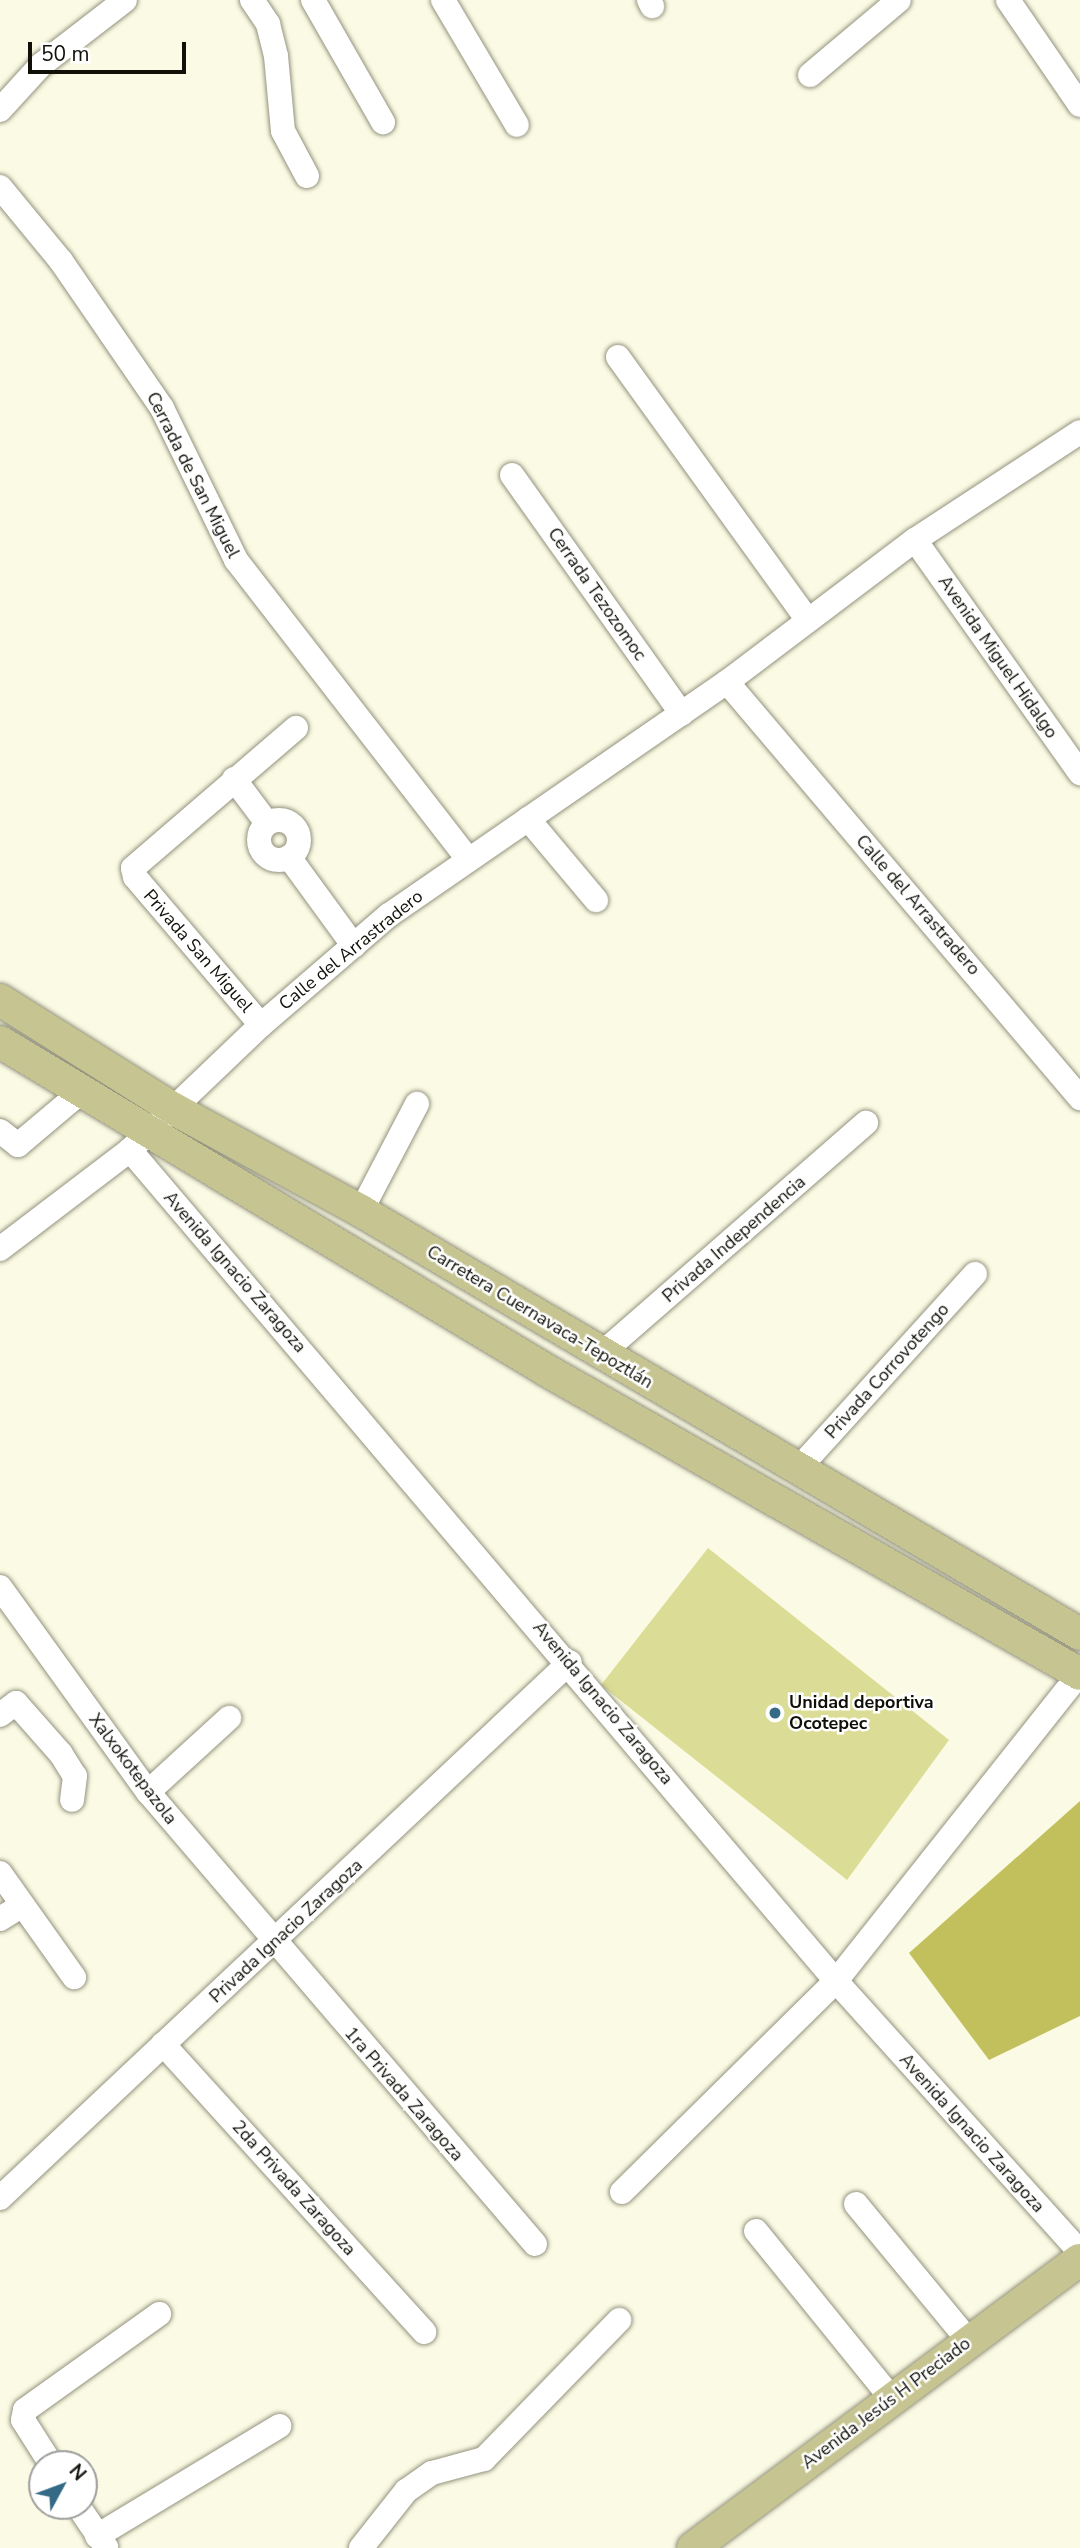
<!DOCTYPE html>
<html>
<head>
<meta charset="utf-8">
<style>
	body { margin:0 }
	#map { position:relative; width:1080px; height:2548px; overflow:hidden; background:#fbfbe5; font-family:"Nunito Sans",sans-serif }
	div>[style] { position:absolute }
	.green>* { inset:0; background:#dbdc95 }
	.building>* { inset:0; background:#c1c05d }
	.roads { filter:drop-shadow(0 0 2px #92927e) drop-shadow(0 0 2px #92927e) }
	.minor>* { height:24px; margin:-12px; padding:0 12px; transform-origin:12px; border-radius:12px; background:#fff }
	.minor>.ring { margin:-12px; padding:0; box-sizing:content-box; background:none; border:24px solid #fff; border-radius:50% }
	.major>* { height:32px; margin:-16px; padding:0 16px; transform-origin:16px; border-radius:16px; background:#c6c591 }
	.dots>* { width:19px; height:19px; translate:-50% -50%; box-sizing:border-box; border:4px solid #fff; border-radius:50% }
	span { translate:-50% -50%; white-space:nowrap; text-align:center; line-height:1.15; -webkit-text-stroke:5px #fff; paint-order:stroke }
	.street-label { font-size:18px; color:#101009 }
	.poi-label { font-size:18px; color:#101009; font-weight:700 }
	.left { translate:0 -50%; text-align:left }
	.north { position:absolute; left:28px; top:2450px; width:70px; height:70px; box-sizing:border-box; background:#fff; border:2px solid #9f9f9d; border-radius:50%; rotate:49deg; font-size:19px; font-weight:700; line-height:28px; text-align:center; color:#101009 }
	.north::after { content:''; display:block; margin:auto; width:24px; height:32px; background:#346a86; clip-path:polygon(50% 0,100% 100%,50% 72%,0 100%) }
	.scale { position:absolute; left:28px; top:42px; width:158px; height:32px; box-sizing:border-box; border:4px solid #101009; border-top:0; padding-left:9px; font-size:21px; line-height:24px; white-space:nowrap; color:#101009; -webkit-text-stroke:5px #fff; paint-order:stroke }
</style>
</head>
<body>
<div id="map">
	<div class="green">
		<i style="clip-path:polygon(708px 1548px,949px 1740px,847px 1880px,601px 1685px)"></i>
	</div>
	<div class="building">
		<i style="clip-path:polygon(1080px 1801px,1080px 2016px,989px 2060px,909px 1953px)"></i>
	</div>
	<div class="roads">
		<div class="minor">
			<i style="left:252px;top:0;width:29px;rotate:56deg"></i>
			<i style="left:268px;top:24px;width:33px;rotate:76deg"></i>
			<i style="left:276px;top:56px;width:75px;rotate:84.7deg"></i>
			<i style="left:283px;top:131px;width:51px;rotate:61.9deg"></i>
			<i style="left:313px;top:0;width:141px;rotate:60.2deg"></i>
			<i style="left:443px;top:0;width:145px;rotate:59.4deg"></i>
			<i style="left:649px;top:0;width:7px;rotate:63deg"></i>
			<i style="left:1008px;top:0;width:127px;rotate:55.6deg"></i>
			<i style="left:810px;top:75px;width:116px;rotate:-40.1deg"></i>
			<i style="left:0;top:110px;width:61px;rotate:-47.7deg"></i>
			<i style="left:41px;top:65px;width:106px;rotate:-37.7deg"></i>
			<i style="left:0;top:187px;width:96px;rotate:50.5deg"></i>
			<i style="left:61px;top:261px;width:178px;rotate:55.5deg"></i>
			<i style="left:162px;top:408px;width:169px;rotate:64deg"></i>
			<i style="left:236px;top:560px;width:377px;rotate:52.2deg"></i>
			<i style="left:618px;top:357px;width:324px;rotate:54.2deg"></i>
			<i style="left:512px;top:475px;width:293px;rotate:54.6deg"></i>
			<i style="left:915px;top:540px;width:286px;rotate:54.7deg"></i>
			<i style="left:727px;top:682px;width:546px;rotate:49.68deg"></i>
			<i style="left:234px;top:779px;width:55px;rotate:53.1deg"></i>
			<i style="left:528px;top:819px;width:106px;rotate:50deg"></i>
			<i class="ring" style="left:259px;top:820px;width:16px;height:16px"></i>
			<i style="left:289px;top:857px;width:110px;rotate:53.9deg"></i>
			<i style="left:261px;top:1025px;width:194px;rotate:-130.4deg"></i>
			<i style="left:135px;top:877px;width:9px;rotate:-103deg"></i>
			<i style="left:133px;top:868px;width:215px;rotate:-40.7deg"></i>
			<i style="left:0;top:1131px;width:23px;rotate:38deg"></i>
			<i style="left:18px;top:1145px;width:82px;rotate:-40.1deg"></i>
			<i style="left:130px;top:1150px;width:1090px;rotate:49.65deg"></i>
			<i style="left:836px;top:1981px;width:365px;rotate:48deg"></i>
			<i style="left:361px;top:1211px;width:121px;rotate:-62.4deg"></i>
			<i style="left:0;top:1249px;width:163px;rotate:-37.3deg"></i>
			<i style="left:130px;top:1150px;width:181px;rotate:-43.7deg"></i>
			<i style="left:261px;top:1025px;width:169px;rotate:-40.7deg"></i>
			<i style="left:389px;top:915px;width:411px;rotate:-34.6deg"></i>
			<i style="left:727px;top:682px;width:236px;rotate:-37.1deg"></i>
			<i style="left:915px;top:540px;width:197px;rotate:-33.2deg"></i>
			<i style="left:601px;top:1354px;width:352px;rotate:-41.1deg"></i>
			<i style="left:799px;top:1468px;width:262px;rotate:-47.8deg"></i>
			<i style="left:0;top:1587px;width:253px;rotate:54.2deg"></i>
			<i style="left:148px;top:1792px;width:595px;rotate:49.43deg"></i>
			<i style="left:0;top:1715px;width:20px;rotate:-37deg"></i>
			<i style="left:16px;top:1703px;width:68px;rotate:48.6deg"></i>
			<i style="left:61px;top:1754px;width:26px;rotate:58deg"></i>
			<i style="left:75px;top:1776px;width:24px;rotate:97deg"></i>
			<i style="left:148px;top:1792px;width:110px;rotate:-42.4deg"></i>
			<i style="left:0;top:1873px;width:128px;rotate:54.6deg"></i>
			<i style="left:0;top:1919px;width:26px;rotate:-32deg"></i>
			<i style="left:163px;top:2044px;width:389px;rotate:47.8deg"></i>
			<i style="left:622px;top:2192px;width:301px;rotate:-44.6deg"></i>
			<i style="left:836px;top:1981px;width:393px;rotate:-51.6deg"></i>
			<i style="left:0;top:2198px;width:782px;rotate:-43.24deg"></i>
			<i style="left:856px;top:2204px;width:176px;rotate:50.5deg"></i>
			<i style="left:756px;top:2231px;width:216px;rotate:51deg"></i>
			<i style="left:51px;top:2464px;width:52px;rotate:-122.5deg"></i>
			<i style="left:23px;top:2420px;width:10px;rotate:-79deg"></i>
			<i style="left:25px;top:2410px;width:165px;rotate:-35.6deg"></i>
			<i style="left:78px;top:2506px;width:50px;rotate:55.7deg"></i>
			<i style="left:97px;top:2536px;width:213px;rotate:-31.1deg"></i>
			<i style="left:361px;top:2548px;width:73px;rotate:-51.7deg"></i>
			<i style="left:406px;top:2491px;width:32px;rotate:-35deg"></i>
			<i style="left:432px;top:2473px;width:54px;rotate:-15.1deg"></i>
			<i style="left:484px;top:2459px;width:194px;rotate:-45.8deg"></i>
		</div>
		<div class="major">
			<i style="left:0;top:1000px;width:205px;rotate:32.1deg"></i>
			<i style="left:174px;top:1109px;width:213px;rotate:28.6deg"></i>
			<i style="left:361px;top:1211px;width:834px;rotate:30.47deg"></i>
			<i style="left:0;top:1042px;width:637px;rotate:30.99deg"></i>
			<i style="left:546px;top:1370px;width:614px;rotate:29.65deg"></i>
			<i style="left:693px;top:2548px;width:482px;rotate:-36.7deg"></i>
		</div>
	</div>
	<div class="dots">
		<i style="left:775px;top:1713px;background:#346a86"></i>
	</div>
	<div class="street-label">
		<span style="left:193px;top:475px;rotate:63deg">Cerrada de San Miguel</span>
		<span style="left:597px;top:594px;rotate:55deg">Cerrada Tezozomoc</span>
		<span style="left:998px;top:657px;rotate:55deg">Avenida Miguel Hidalgo</span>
		<span style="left:918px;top:905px;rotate:49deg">Calle del Arrastradero</span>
		<span style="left:351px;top:950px;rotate:-39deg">Calle del Arrastradero</span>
		<span style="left:198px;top:951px;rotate:49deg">Privada San Miguel</span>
		<span style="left:734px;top:1239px;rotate:-41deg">Privada Independencia</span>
		<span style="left:235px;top:1272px;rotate:49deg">Avenida Ignacio Zaragoza</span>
		<span style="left:540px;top:1317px;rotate:31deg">Carretera Cuernavaca-Tepoztlán</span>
		<span style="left:887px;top:1371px;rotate:-48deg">Privada Corrovotengo</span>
		<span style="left:603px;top:1703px;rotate:50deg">Avenida Ignacio Zaragoza</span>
		<span style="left:133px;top:1769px;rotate:53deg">Xalxokotepazola</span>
		<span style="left:286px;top:1931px;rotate:-43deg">Privada Ignacio Zaragoza</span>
		<span style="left:404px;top:2094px;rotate:49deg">1ra Privada Zaragoza</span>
		<span style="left:972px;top:2133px;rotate:48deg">Avenida Ignacio Zaragoza</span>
		<span style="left:294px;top:2188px;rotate:48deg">2da Privada Zaragoza</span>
		<span style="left:886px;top:2403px;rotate:-37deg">Avenida Jesús H Preciado</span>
	</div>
	<div class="poi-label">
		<span class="left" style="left:789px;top:1713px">Unidad deportiva<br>Ocotepec</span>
	</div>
	<div class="north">N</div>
	<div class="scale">50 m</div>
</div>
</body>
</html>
